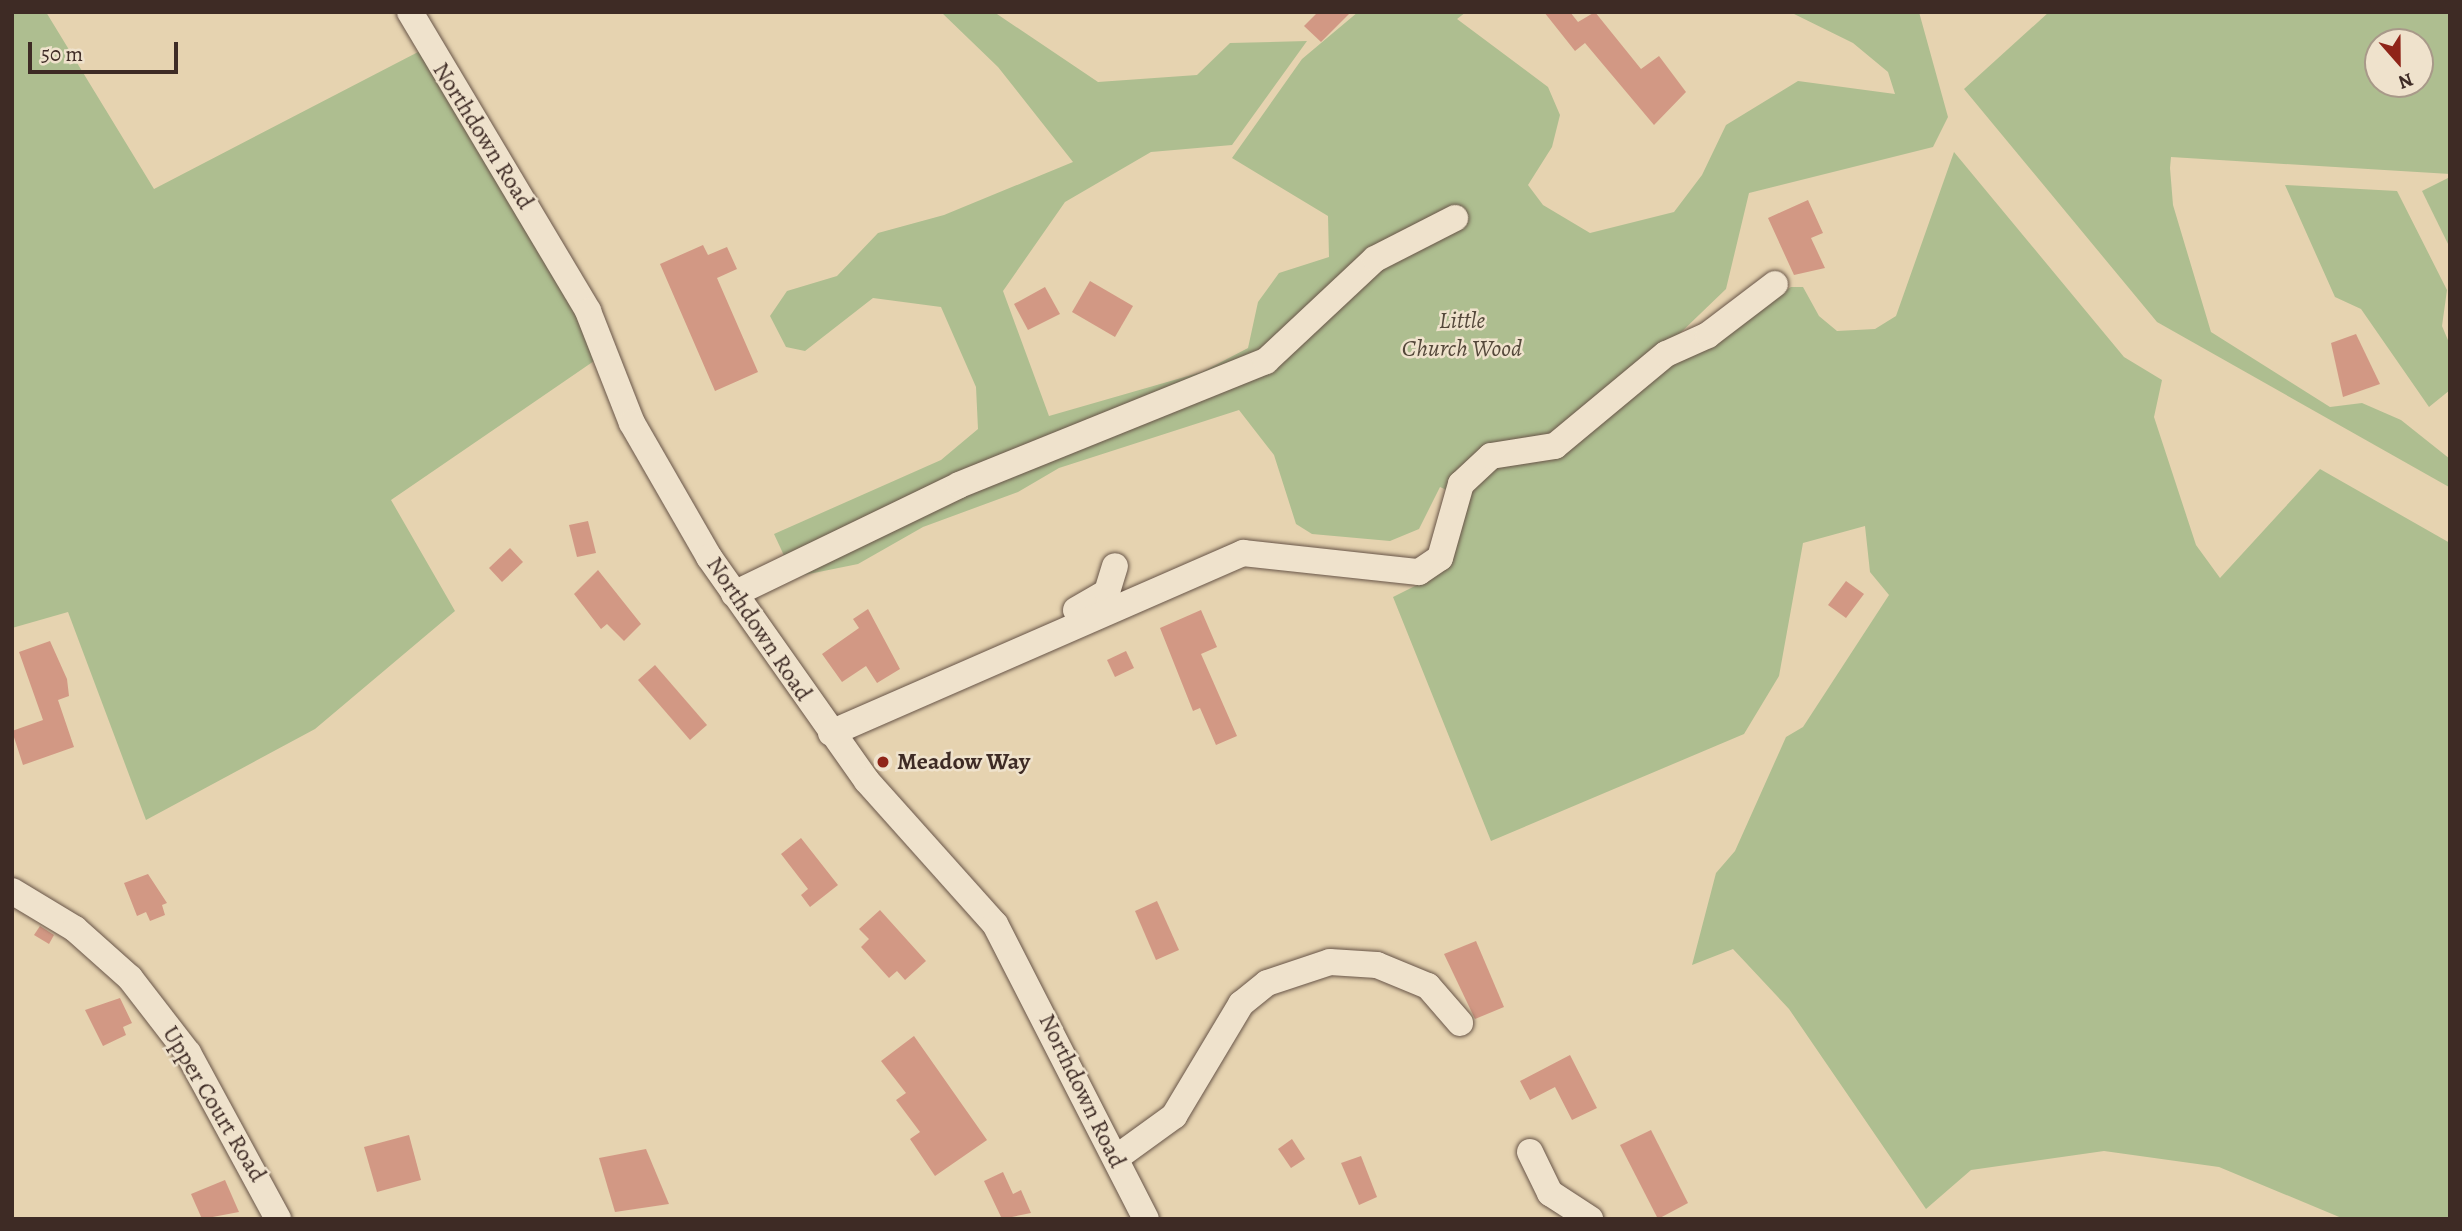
<!DOCTYPE html>
<html>
<head>
<meta charset="utf-8">
<style>
	body { margin:0 }
	#map { position:relative; width:2462px; height:1231px; overflow:hidden; background:#e6d3b0; font-family:Alegreya,serif }
	div>[style] { position:absolute }
	.green>* { inset:0; background:#aebe90 }
	.building>* { inset:0; background:#d29884 }
	.roads { filter:drop-shadow(0 0 2px #685548) drop-shadow(0 0 2px #685548) }
	.minor>* { height:26px; margin:-13px; padding:0 13px; transform-origin:13px; border-radius:13px; background:#efe2cc }
	.dots>* { width:19px; height:19px; translate:-50% -50%; box-sizing:border-box; border:4px solid #efe2cc; border-radius:50% }
	span { translate:-50% -50%; white-space:nowrap; text-align:center; line-height:1.15; -webkit-text-stroke:5px #efe2cc; paint-order:stroke }
	.street-label { font-size:24px; color:#3e2b25 }
	.park-label { font-size:24px; color:#54483a; font-style:italic }
	.poi-label { font-size:24px; color:#3e2b25; font-weight:700 }
	.left { translate:0 -50%; text-align:left }
	.frame { position:absolute; inset:0; border:14px solid #3e2b25; pointer-events:none }
	.north { position:absolute; left:2364px; top:28px; width:70px; height:70px; box-sizing:border-box; background:#efe2cc; border:2px solid #a89989; border-radius:50%; rotate:159deg; font-size:19px; font-weight:700; line-height:28px; text-align:center; color:#3e2b25 }
	.north::after { content:''; display:block; margin:auto; width:24px; height:32px; background:#8f2418; clip-path:polygon(50% 0,100% 100%,50% 72%,0 100%) }
	.scale { position:absolute; left:28px; top:42px; width:150px; height:32px; box-sizing:border-box; border:4px solid #3e2b25; border-top:0; padding-left:9px; font-size:21px; line-height:24px; white-space:nowrap; color:#3e2b25; -webkit-text-stroke:5px #efe2cc; paint-order:stroke }
</style>
</head>
<body>
<div id="map">
	<div class="green">
		<i style="clip-path:polygon(12px 12px,46px 12px,154px 189px,420px 51px,571px 300px,594px 361px,391px 500px,455px 611px,315px 729px,146px 820px,68px 612px,12px 628px)"></i>
		<i style="clip-path:polygon(941px 12px,994px 12px,1098px 82px,1197px 75px,1230px 43px,1307px 41px,1232px 145px,1151px 152px,1065px 202px,1003px 291px,1049px 416px,1202px 372px,1248px 348px,1258px 302px,1279px 273px,1329px 257px,1328px 216px,1232px 158px,1302px 59px,1358px 12px,1466px 12px,1457px 19px,1548px 87px,1560px 115px,1552px 147px,1528px 185px,1543px 205px,1590px 233px,1674px 212px,1702px 175px,1726px 125px,1798px 81px,1895px 94px,1888px 72px,1853px 43px,1790px 12px,1919px 12px,1948px 117px,1933px 147px,1749px 193px,1726px 289px,1674px 339px,1754px 309px,1791px 287px,1803px 287px,1819px 316px,1837px 331px,1875px 329px,1896px 316px,1954px 152px,2124px 357px,2162px 380px,2154px 417px,2196px 545px,2220px 578px,2320px 469px,2450px 543px,2450px 1219px,2344px 1219px,2219px 1167px,2104px 1151px,1971px 1170px,1926px 1209px,1789px 1009px,1733px 949px,1692px 965px,1716px 873px,1735px 851px,1786px 737px,1803px 727px,1889px 595px,1870px 572px,1865px 526px,1803px 543px,1779px 676px,1744px 734px,1491px 841px,1393px 597px,1423px 582px,1460px 496px,1440px 487px,1419px 529px,1390px 541px,1312px 534px,1296px 524px,1274px 455px,1239px 410px,1059px 468px,1018px 492px,923px 527px,858px 564px,794px 577px,774px 534px,941px 460px,978px 429px,976px 387px,941px 307px,873px 298px,805px 351px,786px 347px,770px 316px,787px 291px,837px 276px,878px 233px,944px 215px,1073px 162px,998px 67px)"></i>
		<i style="clip-path:polygon(evenodd,2049px 12px,2450px 12px,2450px 174px,2171px 157px,2170px 168px,2173px 205px,2211px 332px,2330px 407px,2362px 403px,2401px 420px,2450px 459px,2449px 487px,2157px 322px,1964px 89px,2049px 12px,2420px 42px,2420px 84px,2378px 84px,2378px 42px,2420px 42px)"></i>
		<i style="clip-path:polygon(2450px 177px,2450px 248px,2422px 191px)"></i>
		<i style="clip-path:polygon(2285px 185px,2397px 191px,2447px 290px,2442px 326px,2450px 345px,2450px 390px,2429px 407px,2361px 309px,2335px 297px)"></i>
	</div>
	<div class="building">
		<i style="clip-path:polygon(1318px 12px,1351px 12px,1321px 42px,1304px 26px)"></i>
		<i style="clip-path:polygon(1544px 12px,1570px 12px,1578px 22px,1595px 12px,1641px 69px,1659px 56px,1686px 92px,1654px 125px,1585px 43px,1575px 51px)"></i>
		<i style="clip-path:polygon(1808px 200px,1823px 233px,1811px 238px,1825px 268px,1794px 275px,1768px 218px)"></i>
		<i style="clip-path:polygon(703px 245px,708px 255px,727px 247px,737px 269px,717px 278px,758px 372px,715px 391px,660px 264px)"></i>
		<i style="clip-path:polygon(1090px 281px,1133px 306px,1115px 337px,1072px 312px)"></i>
		<i style="clip-path:polygon(1045px 287px,1060px 314px,1028px 330px,1014px 304px)"></i>
		<i style="clip-path:polygon(2356px 334px,2380px 384px,2343px 397px,2331px 343px)"></i>
		<i style="clip-path:polygon(588px 521px,596px 553px,577px 557px,569px 525px)"></i>
		<i style="clip-path:polygon(510px 548px,523px 562px,502px 582px,489px 568px)"></i>
		<i style="clip-path:polygon(598px 570px,641px 624px,624px 641px,607px 624px,601px 629px,574px 594px)"></i>
		<i style="clip-path:polygon(1846px 581px,1864px 594px,1846px 618px,1828px 605px)"></i>
		<i style="clip-path:polygon(868px 609px,900px 669px,877px 683px,866px 666px,842px 682px,822px 654px,859px 628px,853px 619px)"></i>
		<i style="clip-path:polygon(1201px 610px,1217px 647px,1201px 654px,1237px 736px,1216px 745px,1200px 708px,1193px 711px,1160px 628px)"></i>
		<i style="clip-path:polygon(50px 641px,67px 679px,69px 696px,58px 700px,74px 747px,23px 765px,12px 731px,43px 720px,19px 652px)"></i>
		<i style="clip-path:polygon(1126px 651px,1134px 668px,1115px 677px,1107px 660px)"></i>
		<i style="clip-path:polygon(655px 665px,707px 725px,690px 740px,638px 680px)"></i>
		<i style="clip-path:polygon(801px 838px,838px 885px,810px 907px,801px 895px,808px 889px,781px 854px)"></i>
		<i style="clip-path:polygon(148px 874px,167px 903px,162px 905px,165px 915px,150px 921px,146px 912px,137px 916px,124px 883px)"></i>
		<i style="clip-path:polygon(1157px 901px,1179px 950px,1156px 960px,1135px 911px)"></i>
		<i style="clip-path:polygon(880px 910px,926px 961px,905px 980px,897px 971px,889px 978px,861px 947px,869px 939px,859px 929px)"></i>
		<i style="clip-path:polygon(40px 926px,54px 935px,49px 944px,34px 935px)"></i>
		<i style="clip-path:polygon(1476px 941px,1504px 1007px,1475px 1019px,1444px 954px)"></i>
		<i style="clip-path:polygon(120px 998px,132px 1023px,123px 1027px,126px 1035px,103px 1046px,85px 1010px)"></i>
		<i style="clip-path:polygon(914px 1036px,987px 1140px,935px 1176px,910px 1139px,920px 1132px,896px 1100px,906px 1093px,881px 1061px)"></i>
		<i style="clip-path:polygon(1570px 1055px,1597px 1108px,1572px 1120px,1555px 1087px,1530px 1100px,1520px 1081px)"></i>
		<i style="clip-path:polygon(1651px 1130px,1688px 1203px,1658px 1219px,1620px 1145px)"></i>
		<i style="clip-path:polygon(409px 1135px,421px 1180px,377px 1192px,364px 1147px)"></i>
		<i style="clip-path:polygon(1292px 1139px,1305px 1159px,1291px 1168px,1278px 1149px)"></i>
		<i style="clip-path:polygon(646px 1149px,669px 1204px,615px 1212px,599px 1158px)"></i>
		<i style="clip-path:polygon(1361px 1156px,1377px 1197px,1359px 1205px,1341px 1163px)"></i>
		<i style="clip-path:polygon(1003px 1172px,1013px 1194px,1021px 1190px,1031px 1213px,1002px 1219px,984px 1181px)"></i>
		<i style="clip-path:polygon(225px 1180px,239px 1212px,202px 1219px,191px 1194px)"></i>
	</div>
	<div class="roads">
		<div class="minor">
			<i style="left:410px;top:12px;width:348px;rotate:59.2deg"></i>
			<i style="left:588px;top:311px;width:120px;rotate:68.6deg"></i>
			<i style="left:632px;top:423px;width:155px;rotate:60.1deg"></i>
			<i style="left:709px;top:557px;width:274px;rotate:54.8deg"></i>
			<i style="left:867px;top:781px;width:192px;rotate:48.2deg"></i>
			<i style="left:995px;top:924px;width:331px;rotate:62.9deg"></i>
			<i style="left:734px;top:594px;width:250px;rotate:-25.8deg"></i>
			<i style="left:959px;top:485px;width:331px;rotate:-22deg"></i>
			<i style="left:1266px;top:361px;width:149px;rotate:-43.1deg"></i>
			<i style="left:1375px;top:259px;width:90px;rotate:-27.1deg"></i>
			<i style="left:1076px;top:610px;width:36px;rotate:-30deg"></i>
			<i style="left:1107px;top:592px;width:27px;rotate:-73deg"></i>
			<i style="left:831px;top:733px;width:450px;rotate:-23.6deg"></i>
			<i style="left:1243px;top:553px;width:177px;rotate:6.2deg"></i>
			<i style="left:1419px;top:572px;width:25px;rotate:-34deg"></i>
			<i style="left:1440px;top:558px;width:77px;rotate:-74.2deg"></i>
			<i style="left:1461px;top:484px;width:41px;rotate:-43deg"></i>
			<i style="left:1491px;top:456px;width:65px;rotate:-8.9deg"></i>
			<i style="left:1555px;top:446px;width:144px;rotate:-39.7deg"></i>
			<i style="left:1666px;top:354px;width:46px;rotate:-24.3deg"></i>
			<i style="left:1708px;top:335px;width:84px;rotate:-37.3deg"></i>
			<i style="left:12px;top:891px;width:74px;rotate:31.1deg"></i>
			<i style="left:75px;top:929px;width:74px;rotate:41.7deg"></i>
			<i style="left:130px;top:978px;width:95px;rotate:52.3deg"></i>
			<i style="left:188px;top:1053px;width:189px;rotate:61.5deg"></i>
			<i style="left:1530px;top:1152px;width:46px;rotate:64deg"></i>
			<i style="left:1550px;top:1193px;width:48px;rotate:33deg"></i>
			<i style="left:1116px;top:1158px;width:72px;rotate:-35.9deg"></i>
			<i style="left:1174px;top:1116px;width:131px;rotate:-59.1deg"></i>
			<i style="left:1241px;top:1004px;width:33px;rotate:-39deg"></i>
			<i style="left:1267px;top:983px;width:66px;rotate:-18.4deg"></i>
			<i style="left:1330px;top:962px;width:47px;rotate:3.7deg"></i>
			<i style="left:1377px;top:965px;width:55px;rotate:22.4deg"></i>
			<i style="left:1428px;top:986px;width:49px;rotate:49.1deg"></i>
		</div>
	</div>
	<div class="dots">
		<i style="left:883px;top:762px;background:#8f2418"></i>
	</div>
	<div class="street-label">
		<span style="left:483px;top:136px;rotate:58deg">Northdown Road</span>
		<span style="left:759px;top:629px;rotate:56deg">Northdown Road</span>
		<span style="left:1082px;top:1091px;rotate:64deg">Northdown Road</span>
		<span style="left:214px;top:1104px;rotate:59deg">Upper Court Road</span>
	</div>
	<div class="park-label">
		<span style="left:1462px;top:335px">Little<br>Church Wood</span>
	</div>
	<div class="poi-label">
		<span class="left" style="left:897px;top:762px">Meadow Way</span>
	</div>
	<div class="frame"></div>
	<div class="north">N</div>
	<div class="scale">50 m</div>
</div>
</body>
</html>
